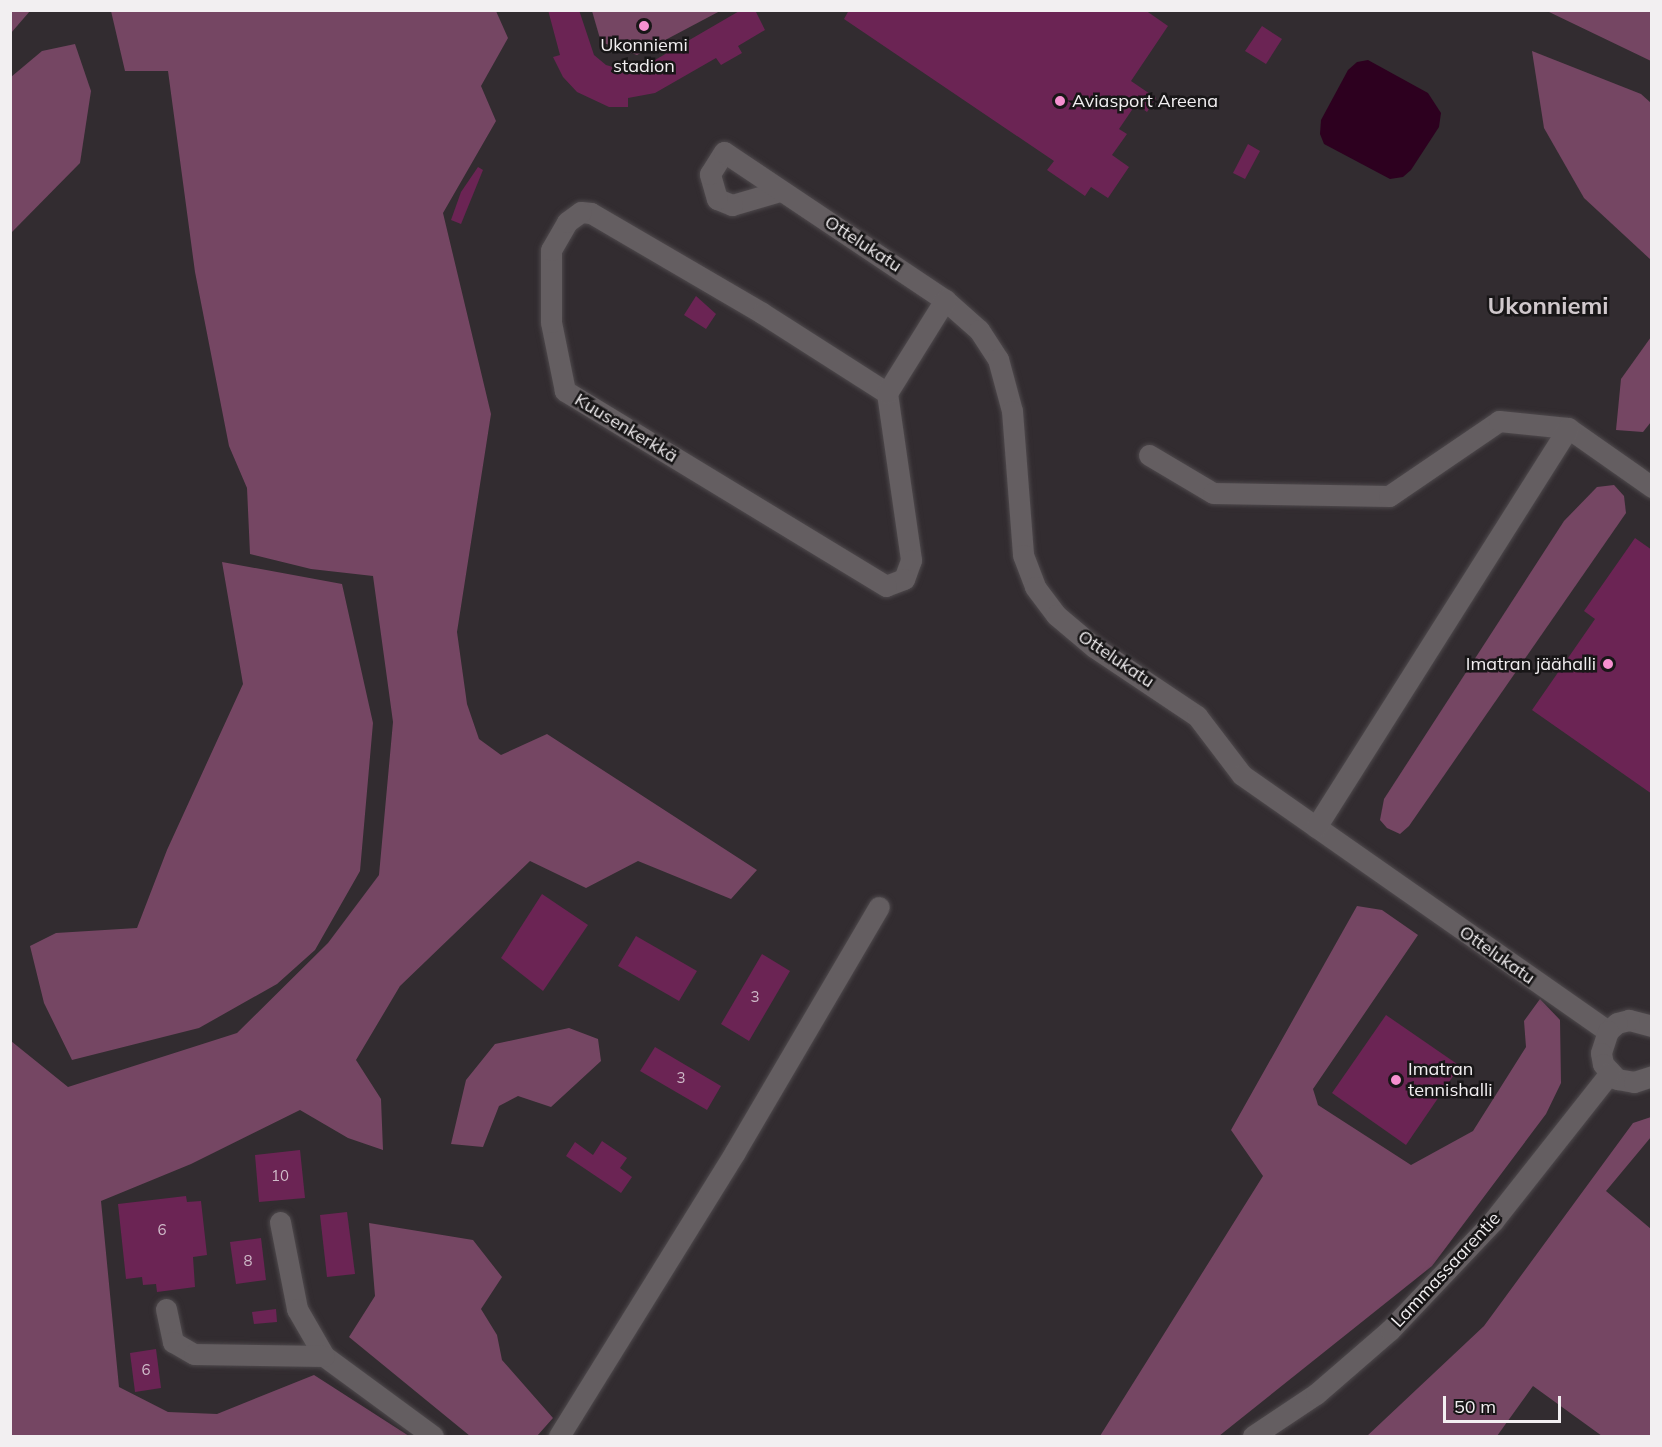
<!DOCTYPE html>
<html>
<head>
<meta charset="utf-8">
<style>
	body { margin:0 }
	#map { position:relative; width:1662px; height:1447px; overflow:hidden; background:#322c30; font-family:Mulish,sans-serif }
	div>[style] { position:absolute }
	.green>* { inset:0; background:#754663 }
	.water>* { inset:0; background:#2d001f }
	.building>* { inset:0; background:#6b2454 }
	.roads { filter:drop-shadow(0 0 2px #4e494c) drop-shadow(0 0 2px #4e494c) }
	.minor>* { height:21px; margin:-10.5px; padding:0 10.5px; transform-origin:10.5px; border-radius:10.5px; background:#645e61 }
	.dots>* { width:16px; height:16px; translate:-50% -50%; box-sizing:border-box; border:3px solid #181617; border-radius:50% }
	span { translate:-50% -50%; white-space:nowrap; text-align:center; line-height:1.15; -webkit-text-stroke:5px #181617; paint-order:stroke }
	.number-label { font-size:15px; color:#d0bcca }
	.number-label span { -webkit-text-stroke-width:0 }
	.poi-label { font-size:18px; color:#f2eff1 }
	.left { translate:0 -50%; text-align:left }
	.right { translate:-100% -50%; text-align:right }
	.street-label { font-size:18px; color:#f2eff1 }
	.district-label { font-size:24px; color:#d0c8cc; font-weight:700 }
	.frame { position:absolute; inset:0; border:12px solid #f2eff1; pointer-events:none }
	.scale { position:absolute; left:1443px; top:1396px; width:118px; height:27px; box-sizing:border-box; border:3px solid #f2eff1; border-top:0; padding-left:8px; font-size:18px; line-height:21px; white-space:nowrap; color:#f2eff1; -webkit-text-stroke:4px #181617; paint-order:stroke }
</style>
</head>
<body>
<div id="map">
	<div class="green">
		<i style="clip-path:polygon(11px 10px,30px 11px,11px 33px,10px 11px)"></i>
		<i style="clip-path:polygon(111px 11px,496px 11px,508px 38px,481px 86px,496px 121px,443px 213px,491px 414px,457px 632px,467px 704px,479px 739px,501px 755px,547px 734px,757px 870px,731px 899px,638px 861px,586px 888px,530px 861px,400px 986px,356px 1060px,381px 1099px,383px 1150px,348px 1138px,300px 1110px,191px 1164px,101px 1201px,119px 1387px,168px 1412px,217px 1414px,314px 1375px,409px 1436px,11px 1436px,11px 1041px,68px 1087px,237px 1033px,328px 943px,379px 875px,393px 722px,373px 576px,311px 569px,250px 554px,247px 488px,229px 446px,195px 272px,168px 71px,125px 71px)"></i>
		<i style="clip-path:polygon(592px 11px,592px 10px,720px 11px,637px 55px,601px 42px)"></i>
		<i style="clip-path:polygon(1544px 11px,1651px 11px,1651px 61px,1547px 11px)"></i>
		<i style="clip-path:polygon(75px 44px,91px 91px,80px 163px,11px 233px,11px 77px,42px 51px)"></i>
		<i style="clip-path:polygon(1532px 51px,1641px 94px,1651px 103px,1651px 260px,1584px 198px,1544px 128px)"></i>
		<i style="clip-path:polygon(1651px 337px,1651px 422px,1643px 432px,1616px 430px,1621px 379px)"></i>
		<i style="clip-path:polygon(1614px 485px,1624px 496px,1626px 513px,1409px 826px,1400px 834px,1387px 828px,1380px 820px,1384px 799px,1564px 521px,1597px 487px)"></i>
		<i style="clip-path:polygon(222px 562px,342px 584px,373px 723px,360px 871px,315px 950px,277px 984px,199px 1028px,72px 1060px,44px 1003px,30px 946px,56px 933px,137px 928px,167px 850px,243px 684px)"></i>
		<i style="clip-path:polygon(1357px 906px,1382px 910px,1418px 935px,1313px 1089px,1318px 1105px,1411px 1165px,1473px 1131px,1526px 1047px,1524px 1021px,1540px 999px,1560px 1020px,1561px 1083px,1546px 1114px,1432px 1266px,1219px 1436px,1100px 1436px,1263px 1176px,1231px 1130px)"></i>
		<i style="clip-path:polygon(569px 1028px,598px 1039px,601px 1061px,551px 1107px,518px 1096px,499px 1106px,483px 1147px,451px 1144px,466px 1080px,495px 1044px)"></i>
		<i style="clip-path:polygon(1651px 1117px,1651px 1137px,1606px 1191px,1651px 1229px,1651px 1436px,1602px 1436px,1533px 1386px,1497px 1436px,1367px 1436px,1484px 1326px,1633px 1123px)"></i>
		<i style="clip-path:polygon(369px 1223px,473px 1240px,502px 1277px,481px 1309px,497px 1335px,502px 1360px,553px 1418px,537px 1436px,470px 1436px,349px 1337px,375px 1296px)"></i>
	</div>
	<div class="water">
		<i style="clip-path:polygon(1368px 60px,1428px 93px,1441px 113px,1439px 127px,1411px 170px,1403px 177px,1390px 179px,1324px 144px,1320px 134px,1321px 120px,1348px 70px,1357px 62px)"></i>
	</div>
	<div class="building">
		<i style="clip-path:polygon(548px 10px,579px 10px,594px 55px,606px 65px,620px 69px,655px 60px,741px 10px,755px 10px,765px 30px,738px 46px,742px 53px,721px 65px,716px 58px,655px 93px,628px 98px,628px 107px,609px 107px,577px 92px,563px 77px,553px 57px,560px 55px)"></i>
		<i style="clip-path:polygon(849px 10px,1145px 10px,1168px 26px,1131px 81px,1156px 98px,1147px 112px,1136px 104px,1119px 129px,1127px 134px,1112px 155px,1129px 167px,1108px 198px,1091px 187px,1085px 196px,1047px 170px,1054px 161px,844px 19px)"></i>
		<i style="clip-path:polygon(1262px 26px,1282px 39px,1266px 64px,1245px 51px)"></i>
		<i style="clip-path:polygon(1248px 144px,1260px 151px,1245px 179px,1233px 173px)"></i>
		<i style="clip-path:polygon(478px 167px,483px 170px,461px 224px,451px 220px,461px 192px)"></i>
		<i style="clip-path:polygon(696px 296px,716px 314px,706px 329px,684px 315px)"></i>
		<i style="clip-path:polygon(1635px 538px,1652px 550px,1652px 794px,1532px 710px,1595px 619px,1584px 611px)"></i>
		<i style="clip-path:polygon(542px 894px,588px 925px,543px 991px,501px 958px)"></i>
		<i style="clip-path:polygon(636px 936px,697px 971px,679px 1001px,618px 966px)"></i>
		<i style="clip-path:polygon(762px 954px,790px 971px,749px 1041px,721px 1024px)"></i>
		<i style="clip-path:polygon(1386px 1015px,1460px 1066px,1406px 1145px,1332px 1093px)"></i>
		<i style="clip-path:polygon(655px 1047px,721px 1086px,707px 1110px,640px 1071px)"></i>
		<i style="clip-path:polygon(602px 1141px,627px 1158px,620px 1168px,632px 1177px,621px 1193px,566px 1156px,575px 1142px,593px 1155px)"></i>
		<i style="clip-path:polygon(300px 1150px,305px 1198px,259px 1202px,255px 1155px)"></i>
		<i style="clip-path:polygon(186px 1196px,187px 1202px,201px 1201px,207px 1255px,193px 1257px,195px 1287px,157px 1292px,156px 1284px,143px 1285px,142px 1277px,126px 1279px,118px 1204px)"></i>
		<i style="clip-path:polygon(347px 1212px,355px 1274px,327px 1277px,320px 1215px)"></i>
		<i style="clip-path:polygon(261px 1238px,266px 1280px,236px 1284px,230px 1242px)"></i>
		<i style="clip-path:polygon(276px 1309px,277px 1322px,254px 1324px,252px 1312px)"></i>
		<i style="clip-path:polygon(156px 1349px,161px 1388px,135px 1392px,130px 1353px)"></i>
	</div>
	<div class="roads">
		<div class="minor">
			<i style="left:780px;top:191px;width:50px;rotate:163.7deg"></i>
			<i style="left:732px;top:205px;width:16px;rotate:-158deg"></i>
			<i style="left:717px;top:199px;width:26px;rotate:-106deg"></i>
			<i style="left:710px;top:174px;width:26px;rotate:-58deg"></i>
			<i style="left:724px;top:152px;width:266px;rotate:33.8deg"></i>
			<i style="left:945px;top:300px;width:45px;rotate:41.4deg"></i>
			<i style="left:979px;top:330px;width:35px;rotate:57deg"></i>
			<i style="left:998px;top:359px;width:54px;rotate:74.9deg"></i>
			<i style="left:1012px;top:411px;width:144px;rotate:85.6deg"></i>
			<i style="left:1023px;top:555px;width:34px;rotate:69deg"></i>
			<i style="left:1035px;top:587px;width:35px;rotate:53deg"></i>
			<i style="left:1056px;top:615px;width:50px;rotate:40.1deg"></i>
			<i style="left:1094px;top:647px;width:124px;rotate:33.8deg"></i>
			<i style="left:1197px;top:716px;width:74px;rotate:52.7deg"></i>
			<i style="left:1242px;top:775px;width:447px;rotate:35deg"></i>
			<i style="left:581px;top:212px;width:10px;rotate:6deg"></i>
			<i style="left:591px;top:213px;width:198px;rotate:30.3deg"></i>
			<i style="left:762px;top:313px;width:148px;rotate:32.6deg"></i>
			<i style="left:887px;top:393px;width:169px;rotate:81.8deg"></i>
			<i style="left:911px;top:560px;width:20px;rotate:110deg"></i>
			<i style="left:904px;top:579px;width:19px;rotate:159deg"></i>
			<i style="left:886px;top:586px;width:376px;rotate:-148.7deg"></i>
			<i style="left:565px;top:391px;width:70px;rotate:-101.5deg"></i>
			<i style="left:551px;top:322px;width:72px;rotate:-90deg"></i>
			<i style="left:551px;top:250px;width:32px;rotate:-60deg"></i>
			<i style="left:567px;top:222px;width:17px;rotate:-36deg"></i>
			<i style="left:887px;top:393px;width:110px;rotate:-58.1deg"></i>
			<i style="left:1149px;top:455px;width:74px;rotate:30.7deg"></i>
			<i style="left:1213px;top:493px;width:176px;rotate:1deg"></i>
			<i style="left:1389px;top:496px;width:133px;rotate:-34.3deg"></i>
			<i style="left:1499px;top:421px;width:69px;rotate:5.8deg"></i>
			<i style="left:1568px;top:428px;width:103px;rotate:35.1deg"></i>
			<i style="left:1316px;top:827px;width:472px;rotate:-57.7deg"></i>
			<i style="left:1652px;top:1026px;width:24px;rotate:-165deg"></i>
			<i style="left:1629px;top:1020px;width:12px;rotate:166deg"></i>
			<i style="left:1617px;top:1023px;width:12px;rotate:138deg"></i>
			<i style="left:1608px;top:1031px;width:23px;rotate:108deg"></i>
			<i style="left:1601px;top:1053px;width:11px;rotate:80deg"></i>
			<i style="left:1603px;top:1064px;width:21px;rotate:47deg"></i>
			<i style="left:1617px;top:1079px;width:17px;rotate:10deg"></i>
			<i style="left:1634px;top:1082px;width:19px;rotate:-18deg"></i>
			<i style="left:280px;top:1222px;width:89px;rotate:78.9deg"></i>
			<i style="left:297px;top:1309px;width:54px;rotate:60.1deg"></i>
			<i style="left:324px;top:1356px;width:135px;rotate:36.3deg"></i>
			<i style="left:166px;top:1309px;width:34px;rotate:78deg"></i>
			<i style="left:173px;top:1342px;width:24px;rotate:30deg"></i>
			<i style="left:194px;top:1354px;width:130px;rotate:0.9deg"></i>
			<i style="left:559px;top:1436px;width:334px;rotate:-58.2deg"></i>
			<i style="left:735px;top:1152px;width:284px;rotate:-59.6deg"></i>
			<i style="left:1253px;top:1436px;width:76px;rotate:-33.7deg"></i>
			<i style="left:1316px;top:1394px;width:98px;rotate:-40.9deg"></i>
			<i style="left:1390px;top:1330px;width:150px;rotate:-46.6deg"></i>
			<i style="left:1493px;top:1221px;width:189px;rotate:-51.7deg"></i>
		</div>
	</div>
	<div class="dots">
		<i style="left:644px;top:26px;background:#f690d0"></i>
		<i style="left:1060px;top:101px;background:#f690d0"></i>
		<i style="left:1608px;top:664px;background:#f690d0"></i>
		<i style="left:1396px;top:1080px;background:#f690d0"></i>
	</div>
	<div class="number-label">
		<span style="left:755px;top:997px">3</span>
		<span style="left:681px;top:1078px">3</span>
		<span style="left:280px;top:1176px">10</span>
		<span style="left:162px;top:1230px">6</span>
		<span style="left:248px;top:1261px">8</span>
		<span style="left:146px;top:1370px">6</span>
	</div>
	<div class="poi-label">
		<span style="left:644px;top:56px">Ukonniemi<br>stadion</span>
		<span class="left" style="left:1072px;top:101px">Aviasport Areena</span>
		<span class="right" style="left:1596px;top:664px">Imatran jäähalli</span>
		<span class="left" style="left:1408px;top:1080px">Imatran<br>tennishalli</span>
	</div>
	<div class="street-label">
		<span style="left:863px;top:244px;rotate:33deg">Ottelukatu</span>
		<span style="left:626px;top:428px;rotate:31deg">Kuusenkerkkä</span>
		<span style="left:1116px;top:659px;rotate:34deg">Ottelukatu</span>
		<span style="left:1497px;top:955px;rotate:35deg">Ottelukatu</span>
		<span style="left:1446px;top:1270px;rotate:-47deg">Lammassaarentie</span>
	</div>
	<div class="district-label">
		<span style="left:1548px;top:306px">Ukonniemi</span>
	</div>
	<div class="frame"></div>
	<div class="scale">50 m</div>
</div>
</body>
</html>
